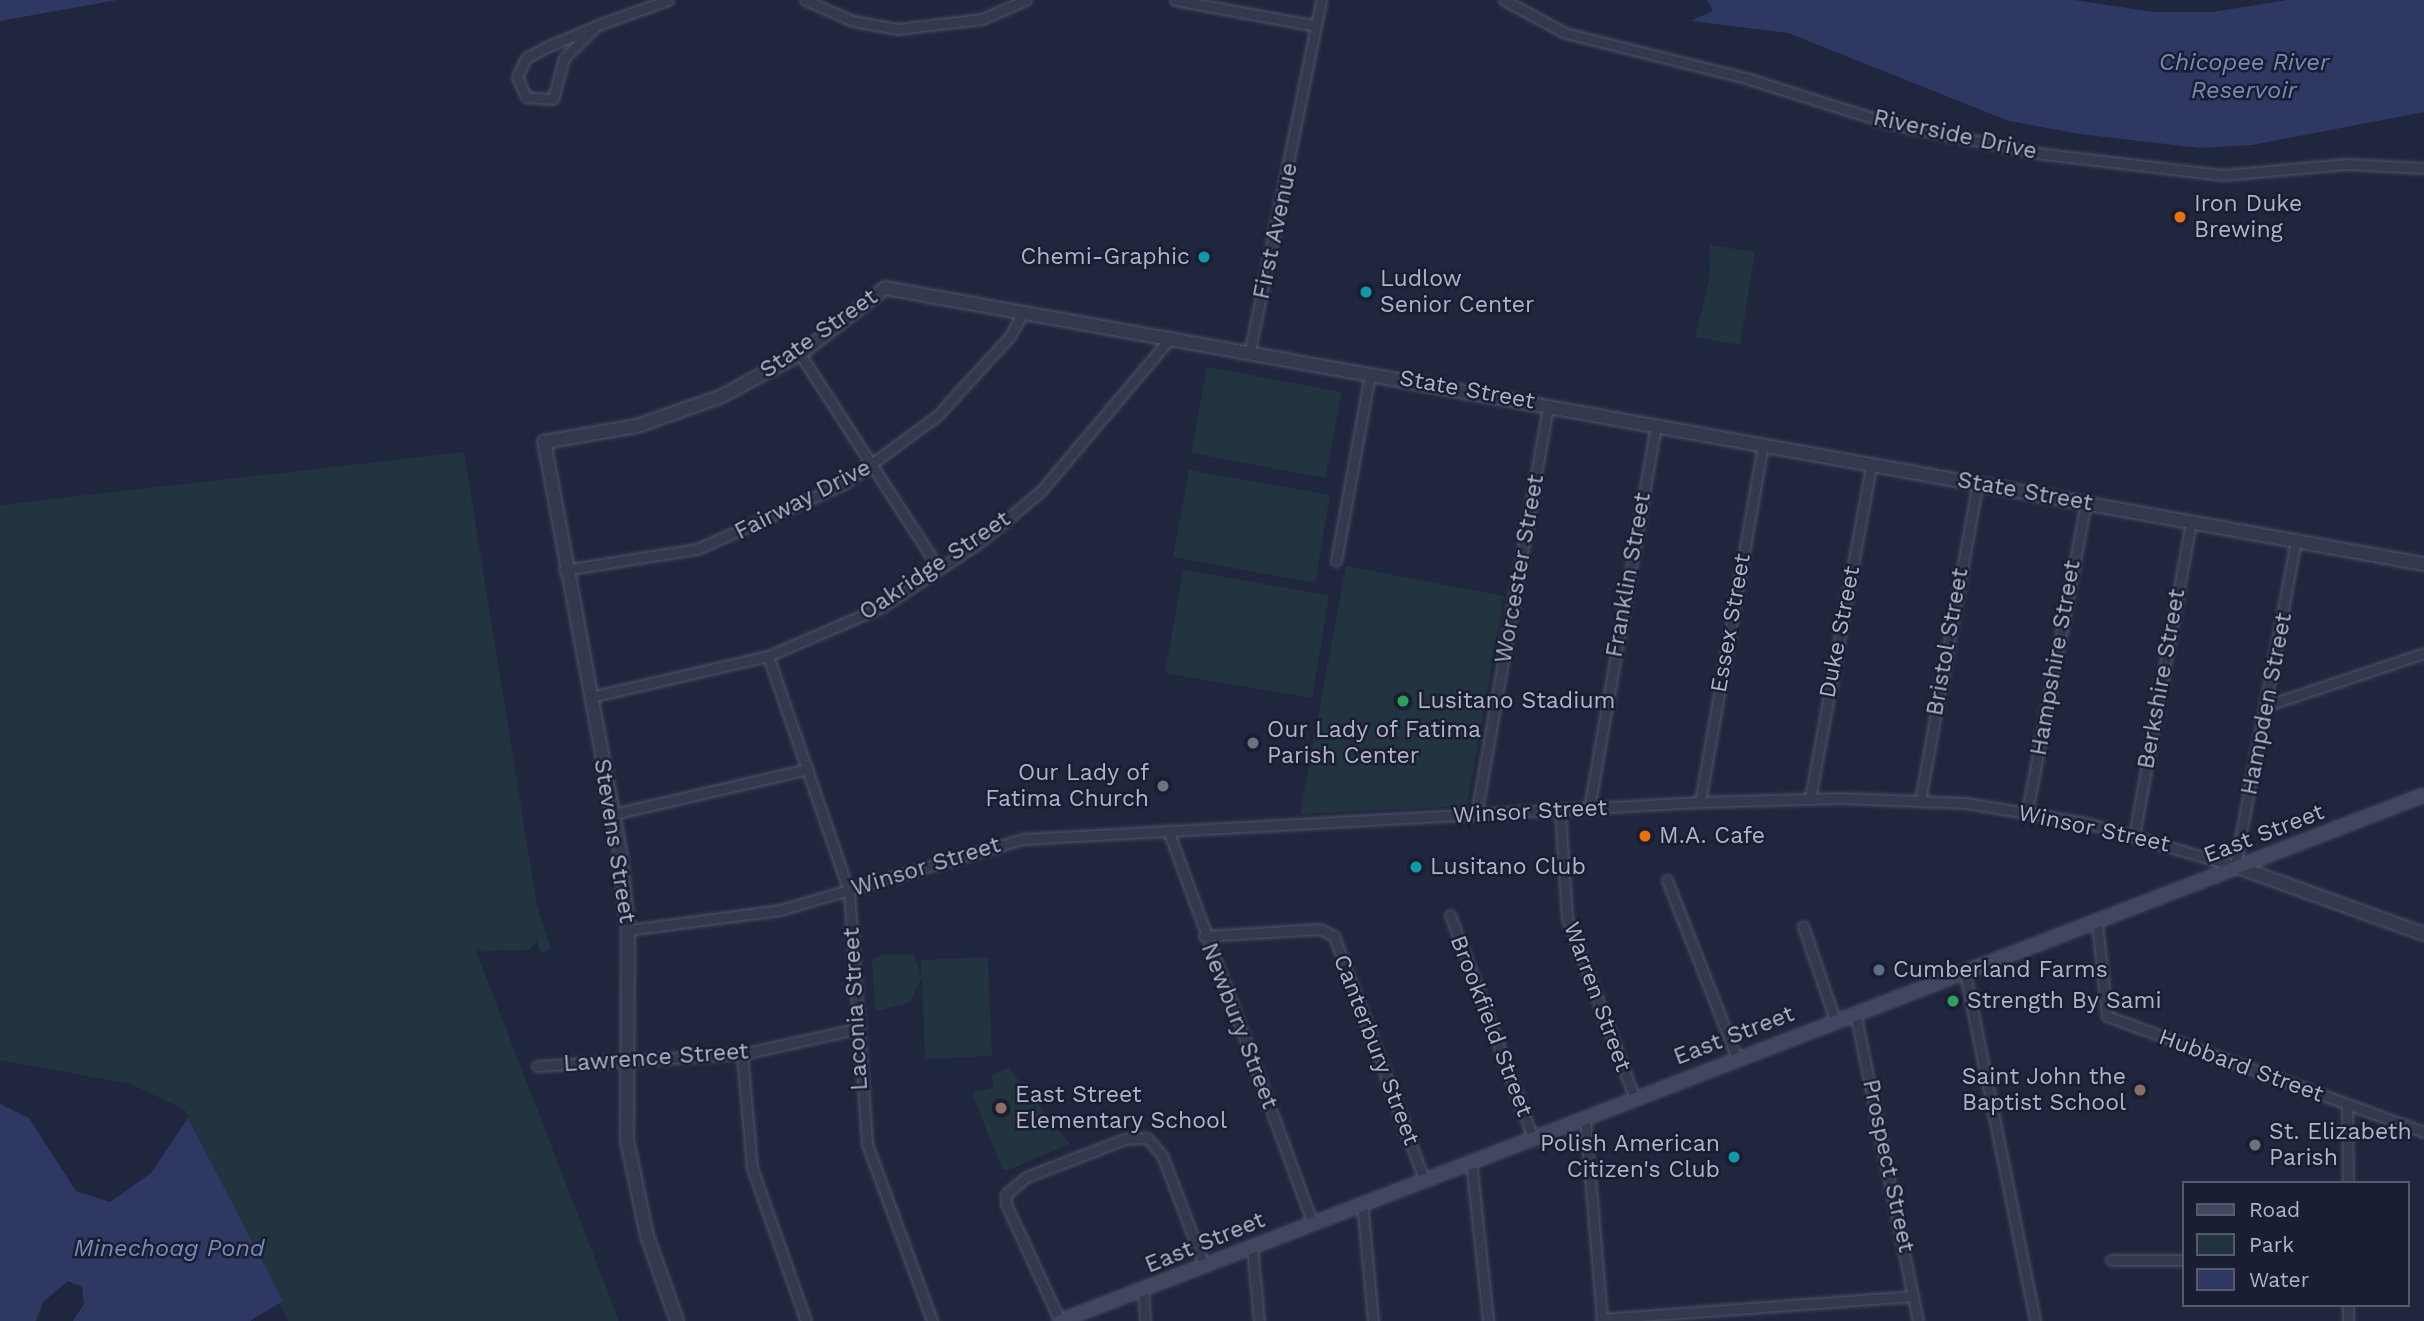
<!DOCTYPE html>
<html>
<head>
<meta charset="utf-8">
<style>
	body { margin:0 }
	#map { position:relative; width:2424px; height:1321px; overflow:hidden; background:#20263e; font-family:"Work Sans",sans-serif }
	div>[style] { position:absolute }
	.green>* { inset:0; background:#22343f }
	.water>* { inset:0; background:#2f3862 }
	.roads { filter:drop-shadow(0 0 2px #505368) drop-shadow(0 0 2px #505368) }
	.minor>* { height:9px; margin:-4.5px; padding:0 4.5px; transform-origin:4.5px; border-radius:4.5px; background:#35394e }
	.tertiary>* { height:12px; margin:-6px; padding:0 6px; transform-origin:6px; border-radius:6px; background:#35394e }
	.secondary>* { height:12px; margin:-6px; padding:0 6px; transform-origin:6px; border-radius:6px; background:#424661 }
	.dots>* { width:19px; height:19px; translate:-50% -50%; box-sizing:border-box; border:4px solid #1a1e32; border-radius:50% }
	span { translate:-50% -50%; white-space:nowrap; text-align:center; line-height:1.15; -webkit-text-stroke:5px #1a1e32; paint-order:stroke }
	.street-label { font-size:23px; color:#b0b3c9 }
	.poi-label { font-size:23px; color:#b0b3c9 }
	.left { translate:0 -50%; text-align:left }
	.right { translate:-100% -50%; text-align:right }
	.water-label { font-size:24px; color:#7c87b8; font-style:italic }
	.legend { position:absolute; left:2182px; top:1181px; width:228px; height:126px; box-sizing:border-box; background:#1a1e32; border:2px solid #565a6e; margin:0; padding:9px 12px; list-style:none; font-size:21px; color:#b0b3c9 }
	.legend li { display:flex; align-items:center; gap:14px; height:35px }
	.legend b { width:35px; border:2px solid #565a6e }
</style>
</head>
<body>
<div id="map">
	<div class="green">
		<i style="clip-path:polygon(1710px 245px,1755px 252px,1740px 345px,1695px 337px,1709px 281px)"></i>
		<i style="clip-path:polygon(1207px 367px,1342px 392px,1325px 478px,1191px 453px)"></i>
		<i style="clip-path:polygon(464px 452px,537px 906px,551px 949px,541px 953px,537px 941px,529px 950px,476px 951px,619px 1321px,288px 1321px,185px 1110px,131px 1084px,0 1060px,0 505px)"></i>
		<i style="clip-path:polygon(1189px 470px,1330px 495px,1315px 583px,1173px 557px)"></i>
		<i style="clip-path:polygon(1346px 566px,1504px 596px,1467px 806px,1300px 814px)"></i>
		<i style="clip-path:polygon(1183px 570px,1329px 595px,1312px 698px,1165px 673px)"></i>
		<i style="clip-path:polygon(882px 954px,914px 955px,921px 975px,921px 960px,988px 957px,992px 1056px,925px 1059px,922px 977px,909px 1003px,875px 1011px,872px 960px)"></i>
		<i style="clip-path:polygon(1009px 1068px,1070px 1144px,1008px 1170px,1002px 1169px,972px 1093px,994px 1087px,991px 1075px)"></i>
	</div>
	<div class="water">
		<i style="clip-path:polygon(0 0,117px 0,0 21px)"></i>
		<i style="clip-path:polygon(1707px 0,2074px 0,2154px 12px,2212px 12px,2287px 0,2424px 0,2424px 112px,2252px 145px,2200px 148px,2080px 134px,2009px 121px,1788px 33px,1691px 21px,1713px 11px)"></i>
		<i style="clip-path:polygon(0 1104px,29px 1118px,76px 1191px,110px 1202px,151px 1173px,188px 1118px,283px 1301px,250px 1321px,73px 1321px,84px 1304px,82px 1287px,68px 1281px,43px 1302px,36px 1321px,0 1321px)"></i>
	</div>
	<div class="roads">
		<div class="minor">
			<i style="left:805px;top:0;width:52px;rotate:23.6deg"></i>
			<i style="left:853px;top:21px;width:45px;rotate:10.3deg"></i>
			<i style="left:897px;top:29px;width:86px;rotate:-6.7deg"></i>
			<i style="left:982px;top:19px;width:48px;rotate:-23.4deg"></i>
			<i style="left:1175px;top:0;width:143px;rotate:10.4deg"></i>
			<i style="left:1504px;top:0;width:69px;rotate:28.4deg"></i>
			<i style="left:1565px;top:33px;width:190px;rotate:14deg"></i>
			<i style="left:1749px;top:79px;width:150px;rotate:17.5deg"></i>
			<i style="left:1892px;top:124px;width:155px;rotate:11.2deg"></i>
			<i style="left:2044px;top:154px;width:180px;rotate:6.7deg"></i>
			<i style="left:2223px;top:175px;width:124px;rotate:-5.1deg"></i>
			<i style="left:2347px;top:164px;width:77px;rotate:3deg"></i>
			<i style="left:596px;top:26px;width:45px;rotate:135deg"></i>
			<i style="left:564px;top:58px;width:42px;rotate:105deg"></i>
			<i style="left:553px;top:99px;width:27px;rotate:-176deg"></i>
			<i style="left:526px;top:97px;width:22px;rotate:-114deg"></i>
			<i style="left:517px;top:77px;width:21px;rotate:-65deg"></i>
			<i style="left:526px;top:58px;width:26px;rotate:-28deg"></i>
			<i style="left:549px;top:46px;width:62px;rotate:-22.8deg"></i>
			<i style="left:606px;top:22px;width:66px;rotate:-19.5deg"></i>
			<i style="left:1250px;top:350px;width:357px;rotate:-78.5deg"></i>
			<i style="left:800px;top:354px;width:256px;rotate:57.1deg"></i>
			<i style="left:1336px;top:561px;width:191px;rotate:-79.7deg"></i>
			<i style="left:564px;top:570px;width:135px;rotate:-9deg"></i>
			<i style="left:697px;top:549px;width:161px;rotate:-23.9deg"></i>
			<i style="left:844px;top:484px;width:115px;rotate:-36.2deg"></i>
			<i style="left:937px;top:416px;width:108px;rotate:-47.6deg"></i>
			<i style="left:1010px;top:336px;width:26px;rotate:-61deg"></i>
			<i style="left:768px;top:656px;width:249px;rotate:71deg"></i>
			<i style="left:849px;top:891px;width:254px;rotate:85.9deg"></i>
			<i style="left:867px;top:1144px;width:189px;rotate:69.8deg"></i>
			<i style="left:590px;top:697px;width:183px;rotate:-13deg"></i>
			<i style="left:768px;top:656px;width:124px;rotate:-23.3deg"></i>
			<i style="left:882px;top:607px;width:118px;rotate:-33.6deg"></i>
			<i style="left:980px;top:542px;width:80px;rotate:-39.9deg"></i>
			<i style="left:1041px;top:491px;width:202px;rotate:-49.8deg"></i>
			<i style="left:2268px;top:705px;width:164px;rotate:-18.4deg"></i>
			<i style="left:1810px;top:799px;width:340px;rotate:-79.6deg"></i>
			<i style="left:1920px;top:801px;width:323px;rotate:-79.7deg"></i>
			<i style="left:1700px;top:802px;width:363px;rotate:-80deg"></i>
			<i style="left:1589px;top:809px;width:390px;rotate:-80.1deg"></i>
			<i style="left:1560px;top:812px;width:106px;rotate:86.2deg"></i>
			<i style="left:1567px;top:918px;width:190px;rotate:69.4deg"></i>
			<i style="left:2027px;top:812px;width:315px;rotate:-79.2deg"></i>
			<i style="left:613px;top:814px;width:200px;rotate:-13deg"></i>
			<i style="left:1476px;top:815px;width:416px;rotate:-80deg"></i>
			<i style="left:1168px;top:830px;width:418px;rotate:69.8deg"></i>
			<i style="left:2134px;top:836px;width:318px;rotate:-79.7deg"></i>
			<i style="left:1667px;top:880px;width:192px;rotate:68.6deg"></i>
			<i style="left:1450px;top:915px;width:238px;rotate:69.6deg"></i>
			<i style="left:2097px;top:923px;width:94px;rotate:83.9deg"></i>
			<i style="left:2107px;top:1016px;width:338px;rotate:20.1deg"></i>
			<i style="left:1803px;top:926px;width:99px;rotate:71.2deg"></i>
			<i style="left:628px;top:930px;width:153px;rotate:-7.5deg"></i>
			<i style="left:780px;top:910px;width:253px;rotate:-16.3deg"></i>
			<i style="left:1023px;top:839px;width:678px;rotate:-3.13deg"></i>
			<i style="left:1700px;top:802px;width:141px;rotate:-1.6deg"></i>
			<i style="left:1841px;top:798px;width:125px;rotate:2.3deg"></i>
			<i style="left:1966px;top:803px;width:122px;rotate:9.5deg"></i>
			<i style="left:2086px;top:823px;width:155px;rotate:16.1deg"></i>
			<i style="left:2235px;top:866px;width:331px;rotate:-79.4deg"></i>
			<i style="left:1204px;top:936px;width:116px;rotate:-3.5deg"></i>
			<i style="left:1320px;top:929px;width:16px;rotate:27deg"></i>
			<i style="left:1334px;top:936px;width:259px;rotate:69.7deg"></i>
			<i style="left:1965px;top:973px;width:355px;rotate:78.6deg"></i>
			<i style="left:1855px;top:1012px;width:315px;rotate:78.5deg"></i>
			<i style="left:742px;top:1054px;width:114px;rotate:85deg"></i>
			<i style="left:752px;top:1168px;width:162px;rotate:70.6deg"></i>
			<i style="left:537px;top:1066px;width:205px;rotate:-3.4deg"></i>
			<i style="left:742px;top:1054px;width:117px;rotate:-12.4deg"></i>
			<i style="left:2347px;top:1105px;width:78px;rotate:89.3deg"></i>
			<i style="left:1585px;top:1117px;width:205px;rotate:85.2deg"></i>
			<i style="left:1471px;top:1161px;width:161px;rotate:83.9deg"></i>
			<i style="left:1362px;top:1202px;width:120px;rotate:84.7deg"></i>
			<i style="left:1252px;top:1246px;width:75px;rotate:84.7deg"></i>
			<i style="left:2111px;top:1260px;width:73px"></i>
			<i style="left:1143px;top:1291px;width:30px;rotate:86deg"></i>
			<i style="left:1601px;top:1319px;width:313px;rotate:-4.2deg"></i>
			<i style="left:1060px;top:1321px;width:129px;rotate:-114.8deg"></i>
			<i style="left:1006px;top:1204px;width:10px;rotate:-90deg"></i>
			<i style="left:1006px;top:1194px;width:26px;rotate:-40deg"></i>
			<i style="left:1026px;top:1177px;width:106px;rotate:-21deg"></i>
			<i style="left:1125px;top:1139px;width:22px;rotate:-3deg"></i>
			<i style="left:1147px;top:1138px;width:23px;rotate:49deg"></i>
			<i style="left:1162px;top:1155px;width:118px;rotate:69.1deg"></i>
			<i style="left:2348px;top:1321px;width:16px;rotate:-90deg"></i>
		</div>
		<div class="tertiary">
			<i style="left:2235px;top:866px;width:201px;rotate:19.8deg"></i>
			<i style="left:677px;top:1321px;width:90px;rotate:-109.4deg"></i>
			<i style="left:647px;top:1236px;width:98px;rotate:-101.8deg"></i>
			<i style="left:627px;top:1140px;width:210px;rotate:-89.7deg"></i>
			<i style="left:628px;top:930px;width:79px;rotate:-95.8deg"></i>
			<i style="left:620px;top:851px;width:416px;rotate:-100.5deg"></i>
			<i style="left:544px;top:442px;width:94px;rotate:-9.8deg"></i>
			<i style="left:637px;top:426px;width:88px;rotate:-19.3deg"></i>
			<i style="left:720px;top:397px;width:91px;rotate:-28.3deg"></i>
			<i style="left:800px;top:354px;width:108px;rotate:-37.8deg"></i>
			<i style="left:885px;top:288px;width:1564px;rotate:10.17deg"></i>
		</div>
		<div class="secondary">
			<i style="left:1060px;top:1321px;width:1462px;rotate:-21.09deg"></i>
		</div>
	</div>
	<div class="dots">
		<i style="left:2180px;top:217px;background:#e8710a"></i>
		<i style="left:1204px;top:257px;background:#0f9aa8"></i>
		<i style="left:1366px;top:292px;background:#0f9aa8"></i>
		<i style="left:1403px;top:701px;background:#2e9e5b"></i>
		<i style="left:1253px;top:743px;background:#6b7280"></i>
		<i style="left:1163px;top:786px;background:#6b7280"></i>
		<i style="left:1645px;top:836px;background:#e8710a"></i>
		<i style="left:1416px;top:867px;background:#0f9aa8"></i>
		<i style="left:1879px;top:970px;background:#5c6f8a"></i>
		<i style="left:1953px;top:1001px;background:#2e9e5b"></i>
		<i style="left:2140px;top:1090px;background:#8d6e63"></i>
		<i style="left:1001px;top:1108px;background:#8d6e63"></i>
		<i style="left:2255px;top:1145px;background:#6b7280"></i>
		<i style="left:1734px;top:1157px;background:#0f9aa8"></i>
	</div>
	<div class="street-label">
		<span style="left:1955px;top:135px;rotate:12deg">Riverside Drive</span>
		<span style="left:1276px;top:231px;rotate:-78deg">First Avenue</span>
		<span style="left:819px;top:334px;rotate:-35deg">State Street</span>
		<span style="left:1467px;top:390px;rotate:10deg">State Street</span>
		<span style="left:2025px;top:492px;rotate:10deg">State Street</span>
		<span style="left:803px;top:500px;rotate:-27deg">Fairway Drive</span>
		<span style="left:935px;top:566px;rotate:-34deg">Oakridge Street</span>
		<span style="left:1520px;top:569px;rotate:-80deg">Worcester Street</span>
		<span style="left:1629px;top:575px;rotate:-80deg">Franklin Street</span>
		<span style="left:1731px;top:623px;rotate:-80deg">Essex Street</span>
		<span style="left:1840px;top:632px;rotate:-79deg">Duke Street</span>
		<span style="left:1948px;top:642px;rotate:-80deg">Bristol Street</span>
		<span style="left:2056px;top:658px;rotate:-80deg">Hampshire Street</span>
		<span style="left:2162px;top:679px;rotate:-80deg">Berkshire Street</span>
		<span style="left:2267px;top:704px;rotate:-79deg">Hampden Street</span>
		<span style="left:1530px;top:812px;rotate:-3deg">Winsor Street</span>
		<span style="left:2094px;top:829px;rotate:12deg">Winsor Street</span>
		<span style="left:2264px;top:834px;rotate:-21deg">East Street</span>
		<span style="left:614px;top:841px;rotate:81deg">Stevens Street</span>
		<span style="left:926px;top:867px;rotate:-17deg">Winsor Street</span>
		<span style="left:1597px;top:997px;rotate:70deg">Warren Street</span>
		<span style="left:856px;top:1009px;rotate:-93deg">Laconia Street</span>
		<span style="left:1239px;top:1026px;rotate:69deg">Newbury Street</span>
		<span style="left:1491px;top:1026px;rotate:69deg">Brookfield Street</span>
		<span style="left:1734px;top:1036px;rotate:-21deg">East Street</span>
		<span style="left:1376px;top:1050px;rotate:69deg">Canterbury Street</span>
		<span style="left:656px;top:1058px;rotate:-4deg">Lawrence Street</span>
		<span style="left:2241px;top:1066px;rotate:20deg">Hubbard Street</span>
		<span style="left:1888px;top:1166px;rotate:78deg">Prospect Street</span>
		<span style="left:1205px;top:1243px;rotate:-22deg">East Street</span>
	</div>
	<div class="poi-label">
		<span class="left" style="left:2194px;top:217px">Iron Duke<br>Brewing</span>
		<span class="right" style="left:1190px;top:257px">Chemi-Graphic</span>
		<span class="left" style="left:1380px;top:292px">Ludlow<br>Senior Center</span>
		<span class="left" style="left:1417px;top:701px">Lusitano Stadium</span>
		<span class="left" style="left:1267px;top:743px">Our Lady of Fatima<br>Parish Center</span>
		<span class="right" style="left:1149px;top:786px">Our Lady of<br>Fatima Church</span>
		<span class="left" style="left:1659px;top:836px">M.A. Cafe</span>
		<span class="left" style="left:1430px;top:867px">Lusitano Club</span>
		<span class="left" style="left:1893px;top:970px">Cumberland Farms</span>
		<span class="left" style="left:1967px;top:1001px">Strength By Sami</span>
		<span class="right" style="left:2126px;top:1090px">Saint John the<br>Baptist School</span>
		<span class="left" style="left:1015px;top:1108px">East Street<br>Elementary School</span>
		<span class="left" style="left:2269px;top:1145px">St. Elizabeth<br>Parish</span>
		<span class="right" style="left:1720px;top:1157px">Polish American<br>Citizen's Club</span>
	</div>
	<div class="water-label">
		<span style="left:2244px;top:77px">Chicopee River<br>Reservoir</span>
		<span style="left:169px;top:1249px">Minechoag Pond</span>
	</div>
	<ul class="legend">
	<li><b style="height:9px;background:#424661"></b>Road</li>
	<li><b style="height:19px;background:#22343f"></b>Park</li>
	<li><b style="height:19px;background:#2f3862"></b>Water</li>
	</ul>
</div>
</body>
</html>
